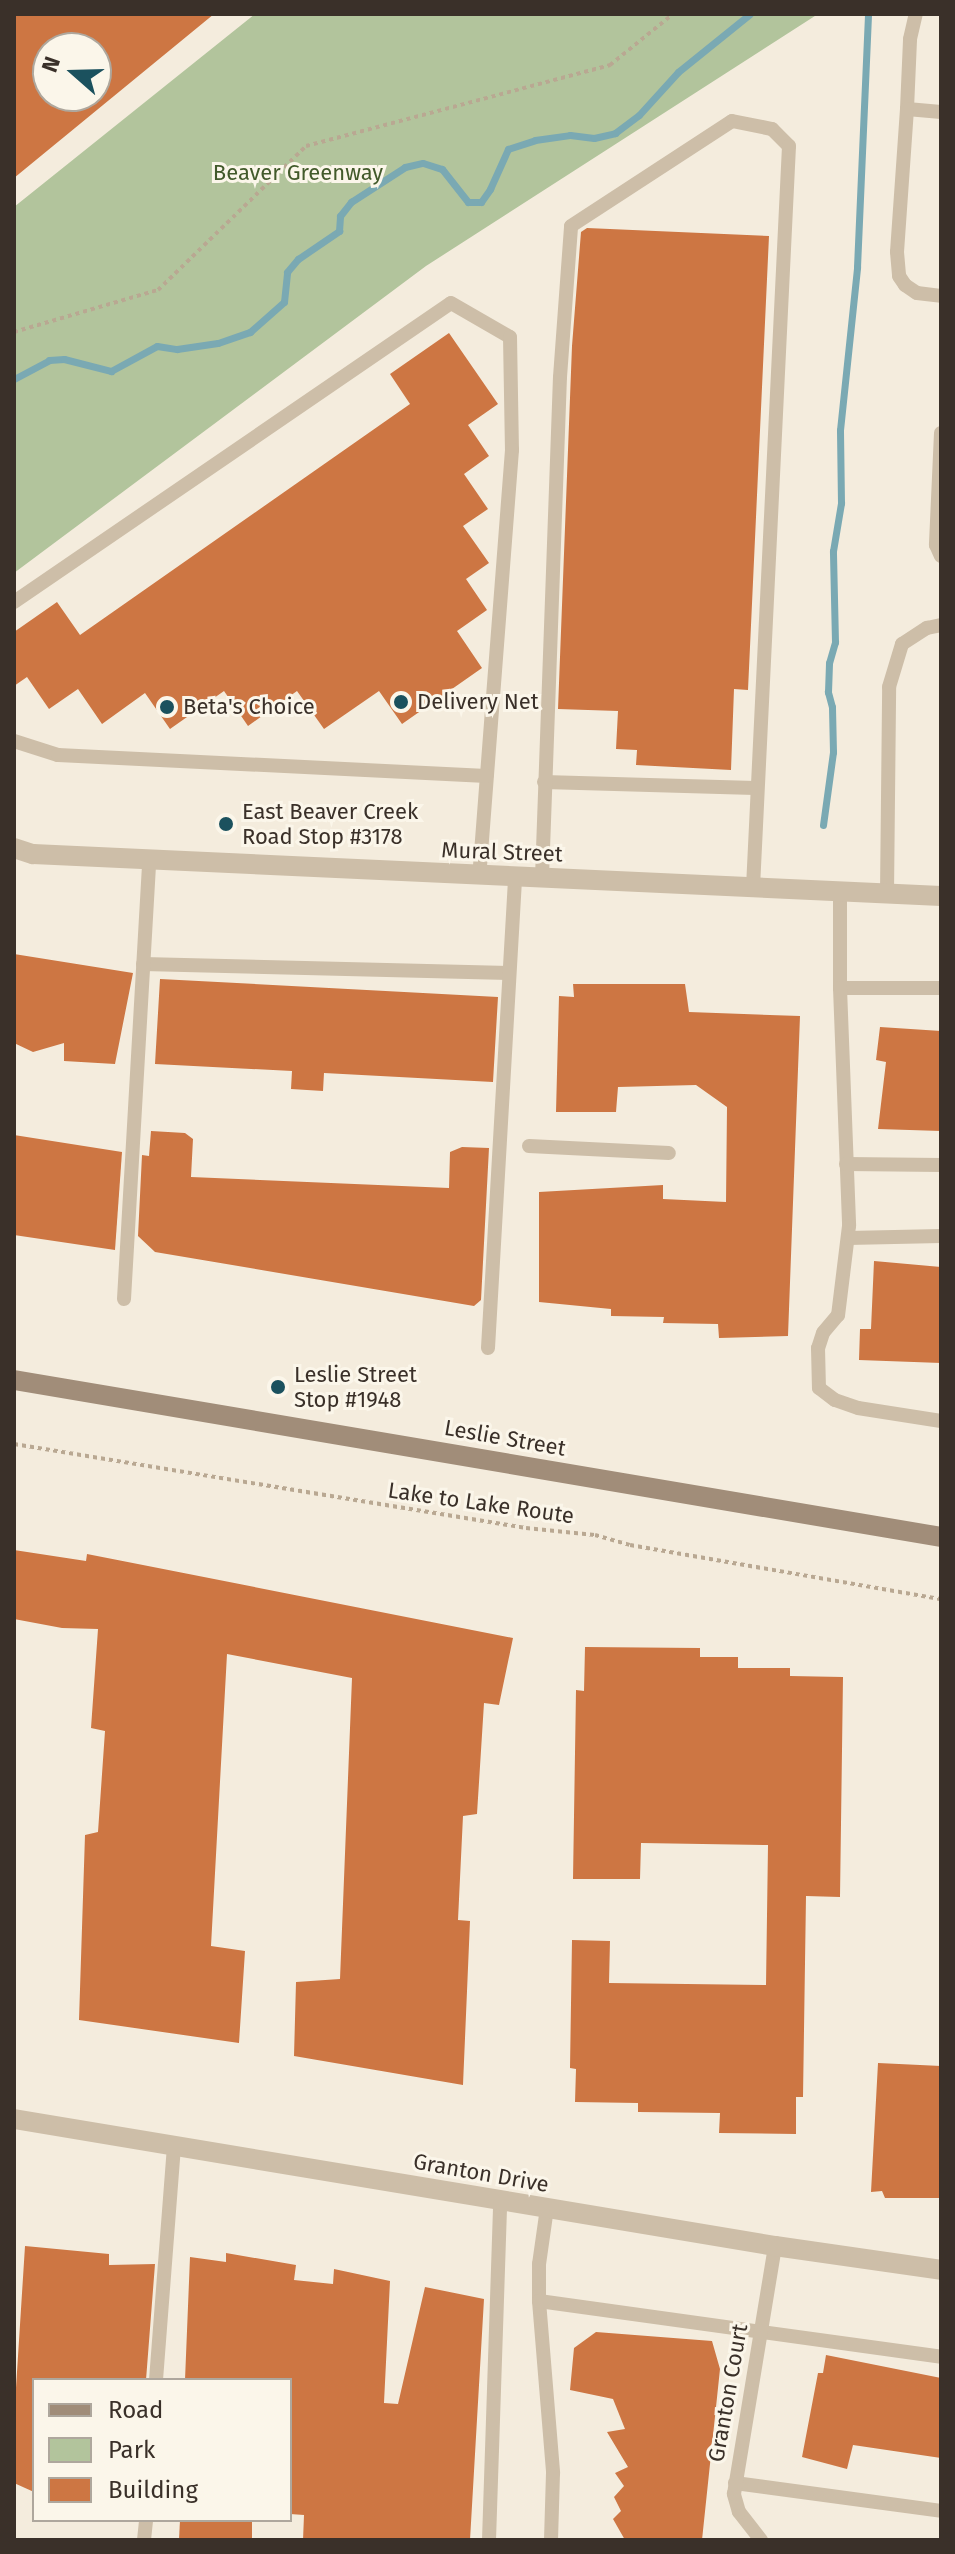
<!DOCTYPE html>
<html>
<head>
<meta charset="utf-8">
<style>
	body { margin:0 }
	#map { position:relative; width:955px; height:2554px; overflow:hidden; background:#f4ecdd; font-family:"Fira Sans",sans-serif }
	div>[style] { position:absolute }
	.green>* { inset:0; background:#b2c49c }
	.stream>* { height:7px; margin:-3.5px; padding:0 3.5px; transform-origin:3.5px; border-radius:3.5px; background:#7aa9b3 }
	.building>* { inset:0; background:#cd7643 }
	.path>* { height:4px; margin-top:-2px; transform-origin:0; background:repeating-linear-gradient(90deg,#b9a892 0 4px,transparent 0 8px) }
	.service>* { height:14px; margin:-7px; padding:0 7px; transform-origin:7px; border-radius:7px; background:#cdbea8 }
	.minor>* { height:20px; margin:-10px; padding:0 10px; transform-origin:10px; border-radius:10px; background:#cdbea8 }
	.secondary>* { height:20px; margin:-10px; padding:0 10px; transform-origin:10px; border-radius:10px; background:#a18d79 }
	.dots>* { width:22px; height:22px; translate:-50% -50%; box-sizing:border-box; border:4px solid #fbf6ea; border-radius:50% }
	span { translate:-50% -50%; white-space:nowrap; text-align:center; line-height:1.15; -webkit-text-stroke:6px #fbf6ea; paint-order:stroke }
	.park-label { font-size:22px; color:#425a2b }
	.poi-label { font-size:22px; color:#3a3029 }
	.left { translate:0 -50%; text-align:left }
	.street-label { font-size:22px; color:#3a3029 }
	.frame { position:absolute; inset:0; border:16px solid #3a3029; pointer-events:none }
	.legend { position:absolute; left:32px; top:2378px; width:260px; height:144px; box-sizing:border-box; background:#fbf6ea; border:2px solid #aea79d; margin:0; padding:10px 14px; list-style:none; font-size:24px; color:#3a3029 }
	.legend li { display:flex; align-items:center; gap:16px; height:40px }
	.legend b { width:40px; border:2px solid #aea79d }
	.north { position:absolute; left:32px; top:32px; width:80px; height:80px; box-sizing:border-box; background:#fbf6ea; border:2px solid #aea79d; border-radius:50%; rotate:290deg; font-size:22px; font-weight:700; line-height:32px; text-align:center; color:#3a3029 }
	.north::after { content:''; display:block; margin:auto; width:28px; height:36px; background:#1b515e; clip-path:polygon(50% 0,100% 100%,50% 72%,0 100%) }
</style>
</head>
<body>
<div id="map">
	<div class="green">
		<i style="clip-path:polygon(255px 14px,818px 14px,426px 266px,14px 573px,14px 207px)"></i>
	</div>
	<div class="stream">
		<i style="left:14px;top:379px;width:40px;rotate:-28deg"></i>
		<i style="left:49px;top:360px;width:15px;rotate:-4deg"></i>
		<i style="left:64px;top:359px;width:49px;rotate:14.3deg"></i>
		<i style="left:111px;top:371px;width:52px;rotate:-28.5deg"></i>
		<i style="left:157px;top:346px;width:20px;rotate:9deg"></i>
		<i style="left:177px;top:349px;width:41px;rotate:-8.3deg"></i>
		<i style="left:218px;top:343px;width:34px;rotate:-19deg"></i>
		<i style="left:250px;top:332px;width:45px;rotate:-41.4deg"></i>
		<i style="left:284px;top:302px;width:30px;rotate:-84deg"></i>
		<i style="left:287px;top:272px;width:17px;rotate:-50deg"></i>
		<i style="left:298px;top:259px;width:50px;rotate:-34.3deg"></i>
		<i style="left:339px;top:231px;width:15px;rotate:-86deg"></i>
		<i style="left:340px;top:216px;width:18px;rotate:-52deg"></i>
		<i style="left:351px;top:202px;width:64px;rotate:-32.9deg"></i>
		<i style="left:405px;top:167px;width:18px;rotate:-13deg"></i>
		<i style="left:423px;top:163px;width:20px;rotate:18deg"></i>
		<i style="left:442px;top:169px;width:42px;rotate:51.8deg"></i>
		<i style="left:468px;top:202px;width:13px"></i>
		<i style="left:481px;top:202px;width:16px;rotate:-55deg"></i>
		<i style="left:490px;top:189px;width:44px;rotate:-65.8deg"></i>
		<i style="left:508px;top:149px;width:28px;rotate:-18deg"></i>
		<i style="left:535px;top:140px;width:35px;rotate:-8deg"></i>
		<i style="left:570px;top:135px;width:24px;rotate:7deg"></i>
		<i style="left:594px;top:138px;width:22px;rotate:-13deg"></i>
		<i style="left:615px;top:133px;width:30px;rotate:-37deg"></i>
		<i style="left:639px;top:115px;width:58px;rotate:-47.8deg"></i>
		<i style="left:678px;top:72px;width:92px;rotate:-38.9deg"></i>
		<i style="left:823px;top:825px;width:74px;rotate:-82.2deg"></i>
		<i style="left:833px;top:752px;width:45px;rotate:-91.3deg"></i>
		<i style="left:832px;top:707px;width:16px;rotate:-105deg"></i>
		<i style="left:828px;top:692px;width:29px;rotate:-88deg"></i>
		<i style="left:829px;top:663px;width:22px;rotate:-74deg"></i>
		<i style="left:835px;top:642px;width:91px;rotate:-91.3deg"></i>
		<i style="left:833px;top:551px;width:49px;rotate:-80.5deg"></i>
		<i style="left:841px;top:503px;width:73px;rotate:-90.8deg"></i>
		<i style="left:840px;top:430px;width:164px;rotate:-84deg"></i>
		<i style="left:857px;top:267px;width:253px;rotate:-87.5deg"></i>
	</div>
	<div class="building">
		<i style="clip-path:polygon(evenodd,14px 14px,214px 14px,14px 178px,14px 14px,48px 48px,96px 48px,96px 96px,48px 96px,48px 48px)"></i>
		<i style="clip-path:polygon(587px 228px,769px 236px,748px 690px,734px 689px,731px 770px,636px 765px,637px 750px,616px 749px,618px 711px,558px 709px,572px 346px,581px 232px)"></i>
		<i style="clip-path:polygon(449px 333px,498px 404px,468px 425px,489px 456px,464px 474px,488px 509px,463px 526px,489px 563px,466px 579px,487px 610px,457px 631px,482px 668px,402px 724px,379px 691px,324px 729px,297px 691px,248px 726px,224px 691px,170px 729px,145px 693px,102px 724px,78px 689px,49px 709px,27px 677px,14px 686px,14px 632px,57px 602px,80px 635px,410px 404px,390px 374px)"></i>
		<i style="clip-path:polygon(14px 954px,133px 973px,115px 1064px,64px 1061px,64px 1043px,33px 1052px,14px 1043px)"></i>
		<i style="clip-path:polygon(160px 979px,498px 997px,493px 1082px,324px 1073px,323px 1091px,291px 1089px,292px 1071px,155px 1064px)"></i>
		<i style="clip-path:polygon(573px 984px,685px 984px,689px 1012px,800px 1016px,788px 1336px,719px 1338px,718px 1324px,663px 1323px,664px 1317px,611px 1316px,611px 1309px,539px 1302px,539px 1192px,663px 1185px,663px 1199px,726px 1202px,727px 1107px,696px 1085px,618px 1087px,616px 1112px,556px 1112px,559px 996px,574px 997px)"></i>
		<i style="clip-path:polygon(880px 1027px,941px 1031px,941px 1131px,878px 1129px,886px 1062px,876px 1060px)"></i>
		<i style="clip-path:polygon(151px 1131px,185px 1133px,193px 1139px,191px 1177px,449px 1188px,450px 1152px,462px 1147px,489px 1148px,481px 1300px,474px 1306px,155px 1252px,138px 1236px,142px 1155px,149px 1156px)"></i>
		<i style="clip-path:polygon(14px 1135px,122px 1152px,115px 1250px,14px 1235px)"></i>
		<i style="clip-path:polygon(874px 1261px,941px 1267px,941px 1363px,859px 1360px,860px 1329px,871px 1329px)"></i>
		<i style="clip-path:polygon(14px 1550px,86px 1561px,87px 1554px,513px 1638px,499px 1705px,484px 1703px,477px 1814px,463px 1816px,458px 1920px,470px 1921px,463px 2085px,294px 2056px,296px 1982px,340px 1979px,352px 1678px,227px 1654px,211px 1946px,245px 1951px,239px 2043px,79px 2020px,85px 1835px,98px 1832px,105px 1731px,91px 1728px,98px 1629px,62px 1628px,14px 1619px)"></i>
		<i style="clip-path:polygon(585px 1647px,700px 1648px,700px 1657px,738px 1657px,738px 1668px,790px 1668px,790px 1676px,843px 1677px,840px 1897px,806px 1896px,803px 2097px,796px 2097px,796px 2134px,719px 2133px,720px 2113px,638px 2112px,638px 2103px,575px 2102px,576px 2069px,570px 2068px,572px 1940px,610px 1941px,609px 1983px,766px 1985px,768px 1845px,641px 1843px,640px 1879px,573px 1879px,576px 1690px,584px 1691px)"></i>
		<i style="clip-path:polygon(878px 2063px,941px 2066px,941px 2198px,885px 2198px,882px 2191px,871px 2192px)"></i>
		<i style="clip-path:polygon(25px 2246px,109px 2254px,109px 2265px,155px 2264px,146px 2380px,34px 2380px,34px 2492px,14px 2483px,14px 2419px)"></i>
		<i style="clip-path:polygon(226px 2253px,296px 2265px,294px 2280px,333px 2284px,334px 2269px,390px 2281px,384px 2403px,398px 2404px,425px 2287px,484px 2299px,470px 2540px,303px 2540px,304px 2515px,290px 2514px,290px 2380px,185px 2380px,190px 2257px,226px 2262px)"></i>
		<i style="clip-path:polygon(596px 2332px,712px 2341px,720px 2369px,702px 2540px,625px 2540px,613px 2519px,621px 2511px,614px 2497px,624px 2486px,615px 2473px,628px 2467px,607px 2432px,625px 2429px,613px 2399px,570px 2390px,574px 2348px)"></i>
		<i style="clip-path:polygon(826px 2355px,941px 2378px,941px 2458px,853px 2445px,847px 2469px,802px 2457px,818px 2373px,823px 2373px)"></i>
		<i style="clip-path:polygon(180px 2520px,252px 2520px,252px 2540px,179px 2540px)"></i>
	</div>
	<div class="path">
		<i style="left:14px;top:332px;width:150px;rotate:-16.3deg"></i>
		<i style="left:158px;top:290px;width:206px;rotate:-44.2deg"></i>
		<i style="left:306px;top:146px;width:315px;rotate:-14.9deg"></i>
		<i style="left:610px;top:65px;width:81px;rotate:-39deg"></i>
		<i style="left:14px;top:1444px;width:519px;rotate:9.32deg"></i>
		<i style="left:526px;top:1528px;width:69px;rotate:5.8deg"></i>
		<i style="left:595px;top:1535px;width:36px;rotate:16deg"></i>
		<i style="left:630px;top:1545px;width:316px;rotate:9.9deg"></i>
	</div>
	<div class="service">
		<i style="left:907px;top:109px;width:70px;rotate:-87.5deg"></i>
		<i style="left:910px;top:39px;width:26px;rotate:-77deg"></i>
		<i style="left:941px;top:112px;width:34px;rotate:-175deg"></i>
		<i style="left:907px;top:109px;width:143px;rotate:94deg"></i>
		<i style="left:897px;top:252px;width:24px;rotate:85deg"></i>
		<i style="left:899px;top:276px;width:11px;rotate:56deg"></i>
		<i style="left:905px;top:285px;width:14px;rotate:34deg"></i>
		<i style="left:917px;top:293px;width:24px;rotate:7deg"></i>
		<i style="left:941px;top:433px;width:112px;rotate:92.6deg"></i>
		<i style="left:936px;top:545px;width:12px;rotate:66deg"></i>
		<i style="left:14px;top:602px;width:529px;rotate:-34.38deg"></i>
		<i style="left:451px;top:303px;width:68px;rotate:30deg"></i>
		<i style="left:510px;top:337px;width:113px;rotate:89deg"></i>
		<i style="left:512px;top:450px;width:426px;rotate:94.4deg"></i>
		<i style="left:14px;top:741px;width:46px;rotate:17.7deg"></i>
		<i style="left:58px;top:755px;width:429px;rotate:2.8deg"></i>
		<i style="left:544px;top:782px;width:211px;rotate:1.6deg"></i>
		<i style="left:542px;top:877px;width:500px;rotate:-87.94deg"></i>
		<i style="left:560px;top:377px;width:151px;rotate:-85.8deg"></i>
		<i style="left:571px;top:226px;width:192px;rotate:-33.1deg"></i>
		<i style="left:732px;top:121px;width:41px;rotate:11.3deg"></i>
		<i style="left:772px;top:129px;width:24px;rotate:45deg"></i>
		<i style="left:789px;top:146px;width:742px;rotate:92.78deg"></i>
		<i style="left:840px;top:890px;width:98px;rotate:90deg"></i>
		<i style="left:840px;top:988px;width:101px"></i>
		<i style="left:887px;top:893px;width:206px;rotate:-89.4deg"></i>
		<i style="left:889px;top:687px;width:45px;rotate:-73.2deg"></i>
		<i style="left:902px;top:644px;width:30px;rotate:-33deg"></i>
		<i style="left:927px;top:628px;width:14px;rotate:-12deg"></i>
		<i style="left:143px;top:964px;width:366px;rotate:1.4deg"></i>
		<i style="left:840px;top:988px;width:238px;rotate:87.8deg"></i>
		<i style="left:849px;top:1226px;width:90px;rotate:97deg"></i>
		<i style="left:838px;top:1315px;width:23px;rotate:130deg"></i>
		<i style="left:823px;top:1333px;width:16px;rotate:108deg"></i>
		<i style="left:818px;top:1348px;width:40px;rotate:88.6deg"></i>
		<i style="left:819px;top:1388px;width:20px;rotate:37deg"></i>
		<i style="left:835px;top:1400px;width:24px;rotate:19deg"></i>
		<i style="left:858px;top:1408px;width:84px;rotate:8.9deg"></i>
		<i style="left:529px;top:1146px;width:140px;rotate:2.9deg"></i>
		<i style="left:846px;top:1164px;width:95px;rotate:0.6deg"></i>
		<i style="left:848px;top:1238px;width:93px;rotate:-1.2deg"></i>
		<i style="left:124px;top:1299px;width:441px;rotate:-86.7deg"></i>
		<i style="left:488px;top:1348px;width:473px;rotate:-86.7deg"></i>
		<i style="left:547px;top:2208px;width:57px;rotate:98.1deg"></i>
		<i style="left:539px;top:2264px;width:37px;rotate:90deg"></i>
		<i style="left:539px;top:2301px;width:173px;rotate:85.3deg"></i>
		<i style="left:553px;top:2473px;width:67px;rotate:91.7deg"></i>
		<i style="left:539px;top:2301px;width:406px;rotate:7.9deg"></i>
		<i style="left:156px;top:2380px;width:236px;rotate:-85.6deg"></i>
		<i style="left:735px;top:2483px;width:208px;rotate:7.7deg"></i>
		<i style="left:144px;top:2540px;width:20px;rotate:-84deg"></i>
		<i style="left:489px;top:2540px;width:340px;rotate:-88.1deg"></i>
		<i style="left:761px;top:2540px;width:36px;rotate:-128deg"></i>
		<i style="left:739px;top:2512px;width:19px;rotate:-106deg"></i>
		<i style="left:734px;top:2494px;width:251px;rotate:-80.6deg"></i>
	</div>
	<div class="minor">
		<i style="left:14px;top:848px;width:20px;rotate:18deg"></i>
		<i style="left:33px;top:854px;width:909px;rotate:2.65deg"></i>
		<i style="left:14px;top:2119px;width:772px;rotate:9.47deg"></i>
		<i style="left:775px;top:2246px;width:168px;rotate:8.2deg"></i>
	</div>
	<div class="secondary">
		<i style="left:14px;top:1380px;width:940px;rotate:9.61deg"></i>
	</div>
	<div class="dots">
		<i style="left:401px;top:702px;background:#1b515e"></i>
		<i style="left:167px;top:707px;background:#1b515e"></i>
		<i style="left:226px;top:824px;background:#1b515e"></i>
		<i style="left:278px;top:1387px;background:#1b515e"></i>
	</div>
	<div class="park-label">
		<span style="left:298px;top:173px">Beaver Greenway</span>
	</div>
	<div class="poi-label">
		<span class="left" style="left:417px;top:702px">Delivery Net</span>
		<span class="left" style="left:183px;top:707px">Beta's Choice</span>
		<span class="left" style="left:242px;top:824px">East Beaver Creek<br>Road Stop #3178</span>
		<span class="left" style="left:294px;top:1387px">Leslie Street<br>Stop #1948</span>
	</div>
	<div class="street-label">
		<span style="left:502px;top:852px;rotate:2deg">Mural Street</span>
		<span style="left:505px;top:1438px;rotate:10deg">Leslie Street</span>
		<span style="left:481px;top:1503px;rotate:8deg">Lake to Lake Route</span>
		<span style="left:481px;top:2173px;rotate:10deg">Granton Drive</span>
		<span style="left:728px;top:2393px;rotate:-80deg">Granton Court</span>
	</div>
	<div class="frame"></div>
	<ul class="legend">
	<li><b style="height:10px;background:#a18d79"></b>Road</li>
	<li><b style="height:22px;background:#b2c49c"></b>Park</li>
	<li><b style="height:22px;background:#cd7643"></b>Building</li>
	</ul>
	<div class="north">N</div>
</div>
</body>
</html>
